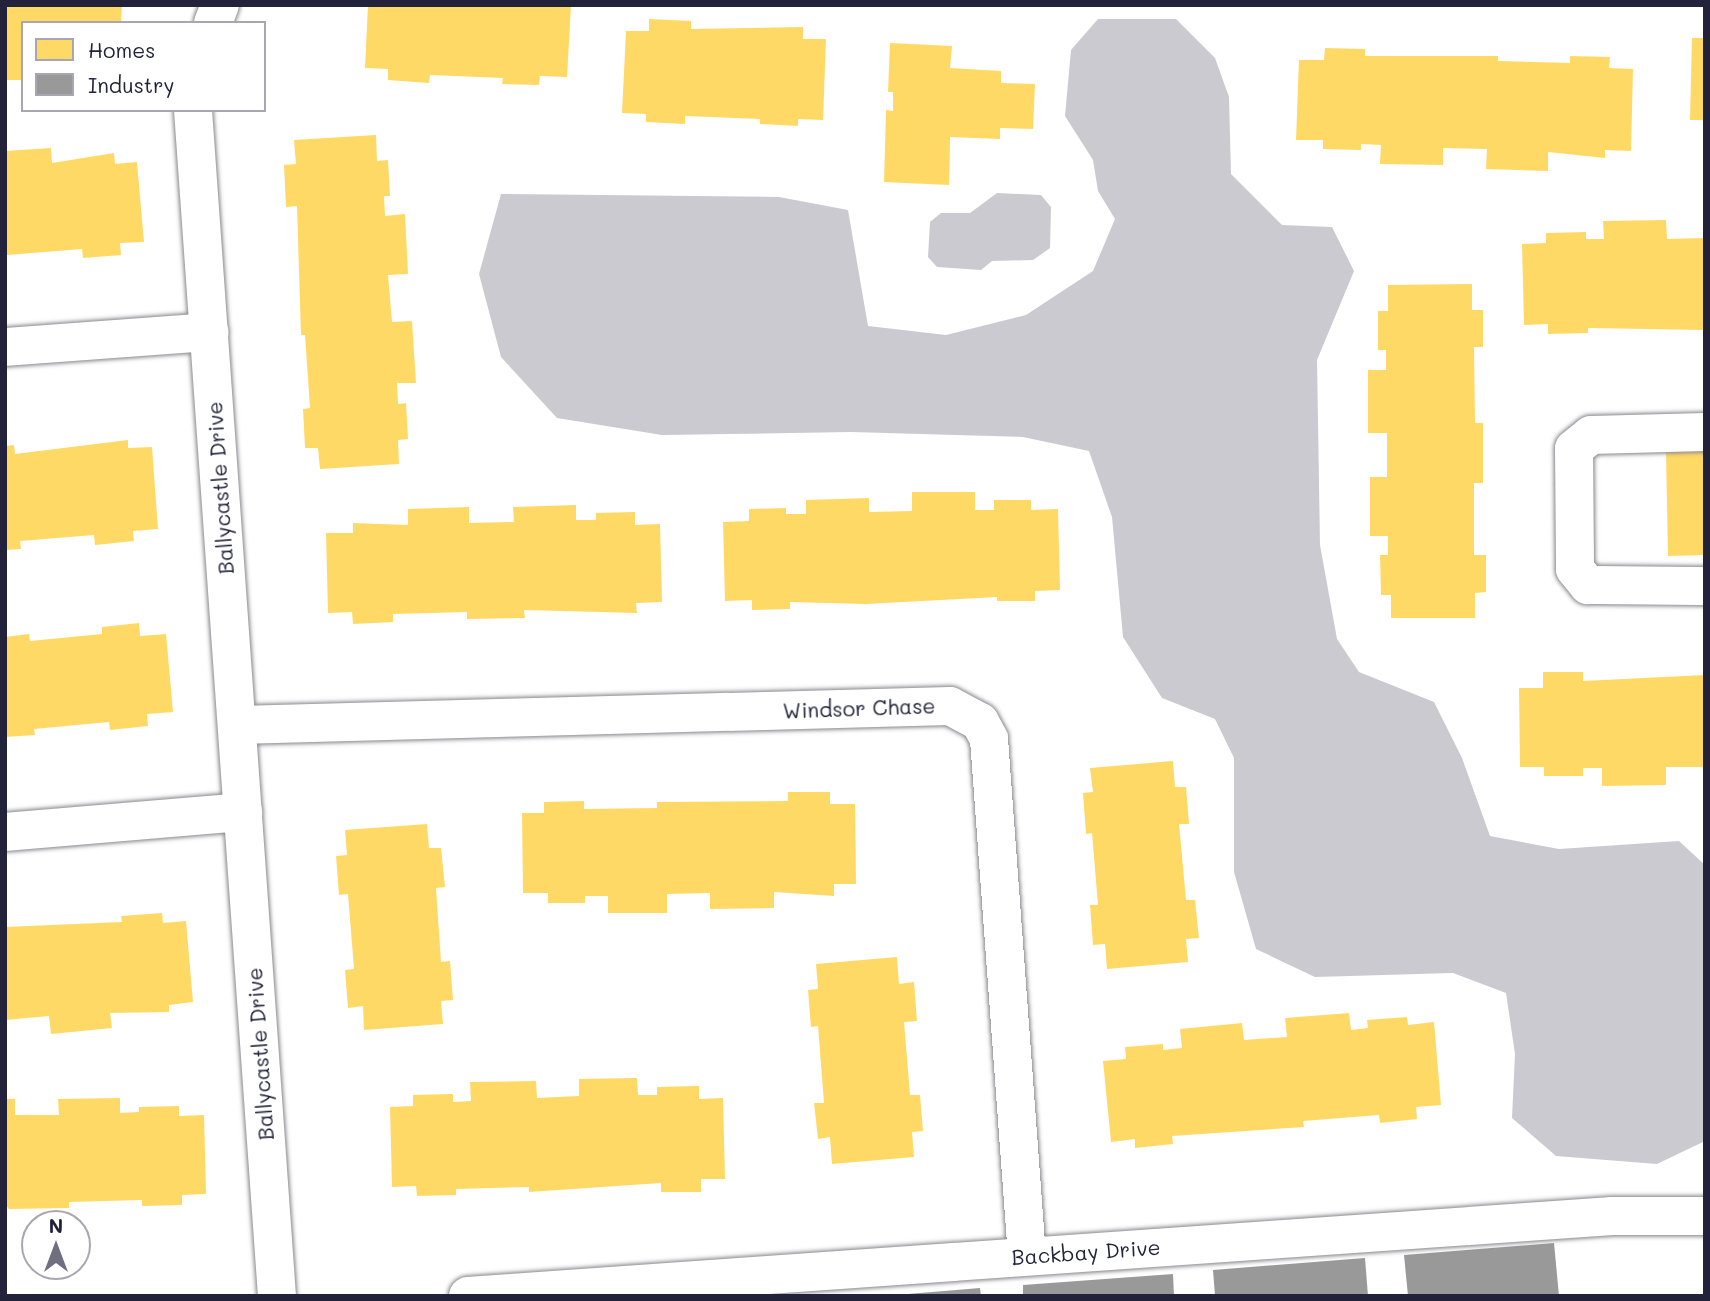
<!DOCTYPE html>
<html>
<head>
<meta charset="utf-8">
<style>
	body { margin:0 }
	#map { position:relative; width:1710px; height:1301px; overflow:hidden; background:#fff; font-family:Mali,sans-serif }
	div>[style] { position:absolute }
	.water>* { inset:0; background:#cacad0 }
	.homes>* { inset:0; background:#ffd966 }
	.industry>* { inset:0; background:#999 }
	.roads { filter:drop-shadow(0 0 2px #8a8a8f) drop-shadow(0 0 2px #8a8a8f) }
	.minor>* { height:38px; margin:-19px; padding:0 19px; transform-origin:19px; border-radius:19px; background:#fff }
	span { translate:-50% -50%; white-space:nowrap; text-align:center; line-height:1.15; -webkit-text-stroke:7px #fff; paint-order:stroke }
	.street-label { font-size:21px; color:#22223b }
	.frame { position:absolute; inset:0; border:7px solid #22223b; pointer-events:none }
	.legend { position:absolute; left:21px; top:21px; width:245px; height:91px; box-sizing:border-box; background:#fff; border:2px solid #a7a7b1; margin:0; padding:9px 12px; list-style:none; font-size:21px; color:#22223b }
	.legend li { display:flex; align-items:center; gap:14px; height:35px }
	.legend b { width:35px; border:2px solid #a7a7b1 }
	.north { position:absolute; left:21px; top:1210px; width:70px; height:70px; box-sizing:border-box; background:#fff; border:2px solid #a7a7b1; border-radius:50%; rotate:0deg; font-size:19px; font-weight:700; line-height:28px; text-align:center; color:#22223b }
	.north::after { content:''; display:block; margin:auto; width:24px; height:32px; background:#6f6f80; clip-path:polygon(50% 0,100% 100%,50% 72%,0 100%) }
</style>
</head>
<body>
<div id="map">
	<div class="water">
		<i style="clip-path:polygon(1098px 19px,1176px 19px,1215px 58px,1229px 97px,1231px 174px,1282px 225px,1332px 227px,1354px 271px,1317px 360px,1320px 545px,1337px 639px,1359px 672px,1434px 702px,1462px 758px,1490px 836px,1559px 849px,1679px 841px,1705px 865px,1705px 1141px,1657px 1164px,1556px 1156px,1512px 1118px,1515px 1054px,1506px 993px,1453px 973px,1315px 977px,1256px 949px,1234px 872px,1234px 758px,1215px 719px,1162px 698px,1123px 637px,1112px 517px,1089px 451px,1023px 437px,851px 432px,662px 435px,557px 418px,501px 357px,479px 274px,501px 194px,779px 197px,848px 210px,868px 326px,946px 335px,1026px 315px,1093px 271px,1115px 219px,1098px 191px,1093px 160px,1065px 116px,1071px 50px)"></i>
		<i style="clip-path:polygon(997px 193px,1041px 195px,1051px 207px,1050px 248px,1033px 260px,992px 261px,981px 270px,937px 267px,928px 257px,930px 222px,941px 213px,970px 213px)"></i>
	</div>
	<div class="homes">
		<i style="clip-path:polygon(5px 5px,122px 5px,121px 23px,23px 23px,23px 80px,5px 80px)"></i>
		<i style="clip-path:polygon(368px 5px,571px 5px,567px 77px,540px 76px,539px 85px,502px 84px,503px 78px,430px 75px,429px 83px,388px 80px,388px 69px,365px 68px)"></i>
		<i style="clip-path:polygon(649px 19px,691px 21px,691px 29px,803px 27px,803px 39px,826px 39px,823px 120px,798px 119px,798px 126px,760px 124px,760px 119px,685px 116px,685px 124px,646px 122px,646px 114px,622px 113px,626px 31px,649px 31px)"></i>
		<i style="clip-path:polygon(1692px 38px,1705px 38px,1705px 120px,1690px 120px)"></i>
		<i style="clip-path:polygon(890px 43px,952px 46px,950px 68px,1001px 71px,1001px 83px,1035px 84px,1033px 129px,1000px 128px,1000px 139px,950px 137px,949px 185px,884px 182px,886px 110px,893px 111px,893px 92px,888px 92px)"></i>
		<i style="clip-path:polygon(1325px 48px,1365px 49px,1365px 56px,1498px 56px,1498px 61px,1570px 63px,1570px 56px,1610px 57px,1609px 68px,1633px 69px,1631px 151px,1605px 150px,1605px 158px,1548px 152px,1548px 171px,1486px 169px,1487px 149px,1443px 148px,1443px 165px,1380px 164px,1381px 145px,1361px 144px,1361px 150px,1323px 149px,1323px 140px,1296px 140px,1299px 60px,1324px 60px)"></i>
		<i style="clip-path:polygon(376px 135px,377px 161px,388px 160px,390px 196px,384px 196px,385px 216px,405px 214px,408px 274px,388px 275px,392px 322px,412px 321px,416px 383px,397px 383px,398px 404px,406px 403px,408px 439px,398px 440px,399px 464px,320px 469px,318px 448px,305px 448px,303px 409px,310px 408px,305px 335px,301px 335px,297px 206px,286px 207px,284px 165px,296px 164px,294px 140px)"></i>
		<i style="clip-path:polygon(51px 148px,52px 163px,114px 153px,115px 164px,137px 162px,144px 242px,120px 243px,121px 255px,83px 258px,82px 249px,7px 255px,5px 259px,5px 151px)"></i>
		<i style="clip-path:polygon(1666px 220px,1667px 239px,1705px 238px,1705px 330px,1588px 328px,1588px 333px,1548px 334px,1548px 324px,1524px 325px,1522px 244px,1546px 243px,1546px 233px,1586px 232px,1586px 239px,1604px 239px,1603px 221px)"></i>
		<i style="clip-path:polygon(1472px 284px,1472px 310px,1483px 310px,1483px 347px,1474px 347px,1475px 423px,1483px 423px,1483px 483px,1474px 483px,1474px 555px,1486px 555px,1486px 592px,1475px 593px,1475px 618px,1391px 618px,1391px 595px,1381px 595px,1380px 555px,1388px 555px,1388px 536px,1370px 536px,1370px 477px,1387px 477px,1387px 433px,1368px 433px,1368px 370px,1386px 370px,1386px 350px,1378px 350px,1378px 311px,1388px 311px,1388px 285px)"></i>
		<i style="clip-path:polygon(128px 440px,128px 448px,152px 447px,158px 529px,133px 531px,134px 541px,95px 545px,94px 535px,20px 541px,21px 549px,5px 550px,5px 446px,14px 445px,15px 454px)"></i>
		<i style="clip-path:polygon(1705px 451px,1705px 555px,1668px 556px,1666px 452px)"></i>
		<i style="clip-path:polygon(912px 492px,975px 492px,975px 510px,994px 510px,994px 500px,1031px 500px,1031px 510px,1058px 509px,1060px 590px,1035px 591px,1035px 601px,997px 601px,997px 597px,866px 604px,790px 602px,790px 609px,752px 610px,752px 600px,725px 601px,723px 522px,749px 521px,749px 509px,786px 508px,786px 514px,806px 514px,806px 500px,869px 498px,869px 512px,912px 511px)"></i>
		<i style="clip-path:polygon(576px 505px,576px 520px,596px 520px,596px 513px,635px 512px,635px 525px,660px 524px,662px 602px,636px 603px,637px 613px,524px 610px,525px 618px,467px 619px,467px 612px,393px 614px,393px 622px,353px 624px,352px 612px,328px 613px,326px 533px,353px 533px,353px 523px,408px 525px,408px 509px,469px 507px,469px 523px,514px 522px,513px 507px)"></i>
		<i style="clip-path:polygon(139px 623px,140px 636px,166px 634px,173px 712px,147px 714px,148px 726px,110px 730px,109px 722px,34px 729px,35px 735px,5px 737px,5px 637px,29px 634px,30px 641px,102px 634px,102px 627px)"></i>
		<i style="clip-path:polygon(1543px 672px,1583px 672px,1583px 681px,1705px 675px,1705px 767px,1666px 767px,1666px 785px,1602px 786px,1602px 768px,1583px 768px,1583px 776px,1544px 776px,1544px 767px,1520px 767px,1519px 688px,1543px 688px)"></i>
		<i style="clip-path:polygon(1173px 761px,1175px 787px,1186px 787px,1189px 824px,1179px 824px,1186px 900px,1195px 900px,1199px 938px,1186px 939px,1188px 962px,1107px 969px,1105px 944px,1093px 945px,1090px 905px,1098px 905px,1092px 833px,1086px 834px,1083px 793px,1093px 792px,1090px 768px)"></i>
		<i style="clip-path:polygon(788px 792px,830px 792px,830px 804px,855px 804px,856px 884px,834px 884px,834px 896px,774px 892px,774px 908px,710px 909px,710px 893px,667px 894px,667px 913px,608px 913px,608px 896px,585px 896px,585px 903px,548px 903px,548px 893px,523px 893px,522px 813px,544px 813px,544px 802px,584px 801px,584px 809px,657px 808px,657px 802px,788px 801px)"></i>
		<i style="clip-path:polygon(427px 824px,429px 848px,441px 848px,445px 887px,436px 888px,441px 962px,450px 961px,453px 1000px,441px 1001px,443px 1024px,364px 1030px,363px 1006px,348px 1008px,345px 970px,354px 969px,348px 894px,339px 895px,336px 856px,347px 855px,345px 830px)"></i>
		<i style="clip-path:polygon(162px 913px,163px 923px,186px 921px,193px 1002px,169px 1005px,169px 1012px,110px 1013px,112px 1028px,51px 1034px,49px 1016px,5px 1020px,5px 927px,122px 922px,121px 916px)"></i>
		<i style="clip-path:polygon(897px 957px,899px 984px,914px 982px,917px 1021px,904px 1022px,910px 1095px,920px 1095px,923px 1131px,912px 1132px,914px 1157px,832px 1164px,830px 1137px,818px 1139px,814px 1103px,824px 1103px,818px 1026px,811px 1027px,808px 990px,818px 989px,816px 964px)"></i>
		<i style="clip-path:polygon(1349px 1013px,1351px 1030px,1368px 1028px,1367px 1020px,1407px 1017px,1408px 1025px,1434px 1022px,1441px 1105px,1416px 1107px,1417px 1119px,1380px 1123px,1379px 1115px,1303px 1121px,1304px 1127px,1172px 1136px,1173px 1144px,1135px 1148px,1135px 1139px,1111px 1142px,1103px 1061px,1126px 1059px,1125px 1047px,1163px 1044px,1163px 1050px,1182px 1048px,1180px 1029px,1242px 1023px,1244px 1040px,1287px 1037px,1285px 1018px)"></i>
		<i style="clip-path:polygon(637px 1078px,638px 1095px,657px 1095px,657px 1087px,699px 1086px,699px 1099px,723px 1098px,725px 1179px,701px 1179px,701px 1192px,661px 1192px,661px 1183px,529px 1192px,529px 1187px,456px 1189px,456px 1195px,417px 1196px,416px 1186px,392px 1187px,390px 1107px,413px 1106px,413px 1095px,453px 1094px,453px 1102px,471px 1101px,470px 1082px,536px 1081px,537px 1098px,579px 1096px,579px 1079px)"></i>
		<i style="clip-path:polygon(120px 1098px,120px 1113px,139px 1112px,139px 1107px,179px 1106px,179px 1116px,204px 1115px,206px 1194px,182px 1195px,182px 1205px,142px 1206px,142px 1200px,69px 1202px,69px 1208px,9px 1209px,5px 1204px,5px 1099px,15px 1099px,15px 1115px,59px 1115px,58px 1099px)"></i>
	</div>
	<div class="industry">
		<i style="clip-path:polygon(1554px 1243px,1559px 1296px,1408px 1296px,1404px 1255px)"></i>
		<i style="clip-path:polygon(1365px 1258px,1368px 1296px,1215px 1296px,1213px 1270px)"></i>
		<i style="clip-path:polygon(1173px 1274px,1174px 1296px,1023px 1296px,1023px 1285px)"></i>
		<i style="clip-path:polygon(980px 1288px,981px 1296px,908px 1296px,908px 1294px)"></i>
	</div>
	<div class="roads">
		<div class="minor">
			<i style="left:213px;top:23px;width:19px;rotate:-69deg"></i>
			<i style="left:193px;top:110px;width:1189px;rotate:85.95deg"></i>
			<i style="left:5px;top:347px;width:205px;rotate:-4.2deg"></i>
			<i style="left:1705px;top:432px;width:114px;rotate:178.5deg"></i>
			<i style="left:1591px;top:435px;width:22px;rotate:141deg"></i>
			<i style="left:1574px;top:449px;width:120px;rotate:89.5deg"></i>
			<i style="left:1575px;top:569px;width:21px;rotate:51deg"></i>
			<i style="left:1588px;top:585px;width:117px;rotate:0.5deg"></i>
			<i style="left:238px;top:725px;width:712px;rotate:-1.53deg"></i>
			<i style="left:950px;top:706px;width:34px;rotate:28deg"></i>
			<i style="left:980px;top:722px;width:19px;rotate:62deg"></i>
			<i style="left:989px;top:739px;width:518px;rotate:85.8deg"></i>
			<i style="left:5px;top:832px;width:239px;rotate:-4.8deg"></i>
			<i style="left:468px;top:1296px;width:1147px;rotate:-4deg"></i>
			<i style="left:1612px;top:1216px;width:93px"></i>
		</div>
	</div>
	<div class="street-label">
		<span style="left:220px;top:488px;rotate:-94deg">Ballycastle Drive</span>
		<span style="left:859px;top:708px;rotate:-2deg">Windsor Chase</span>
		<span style="left:260px;top:1054px;rotate:-94deg">Ballycastle Drive</span>
		<span style="left:1086px;top:1252px;rotate:-4deg">Backbay Drive</span>
	</div>
	<div class="frame"></div>
	<ul class="legend">
	<li><b style="height:19px;background:#ffd966"></b>Homes</li>
	<li><b style="height:19px;background:#999"></b>Industry</li>
	</ul>
	<div class="north">N</div>
</div>
</body>
</html>
